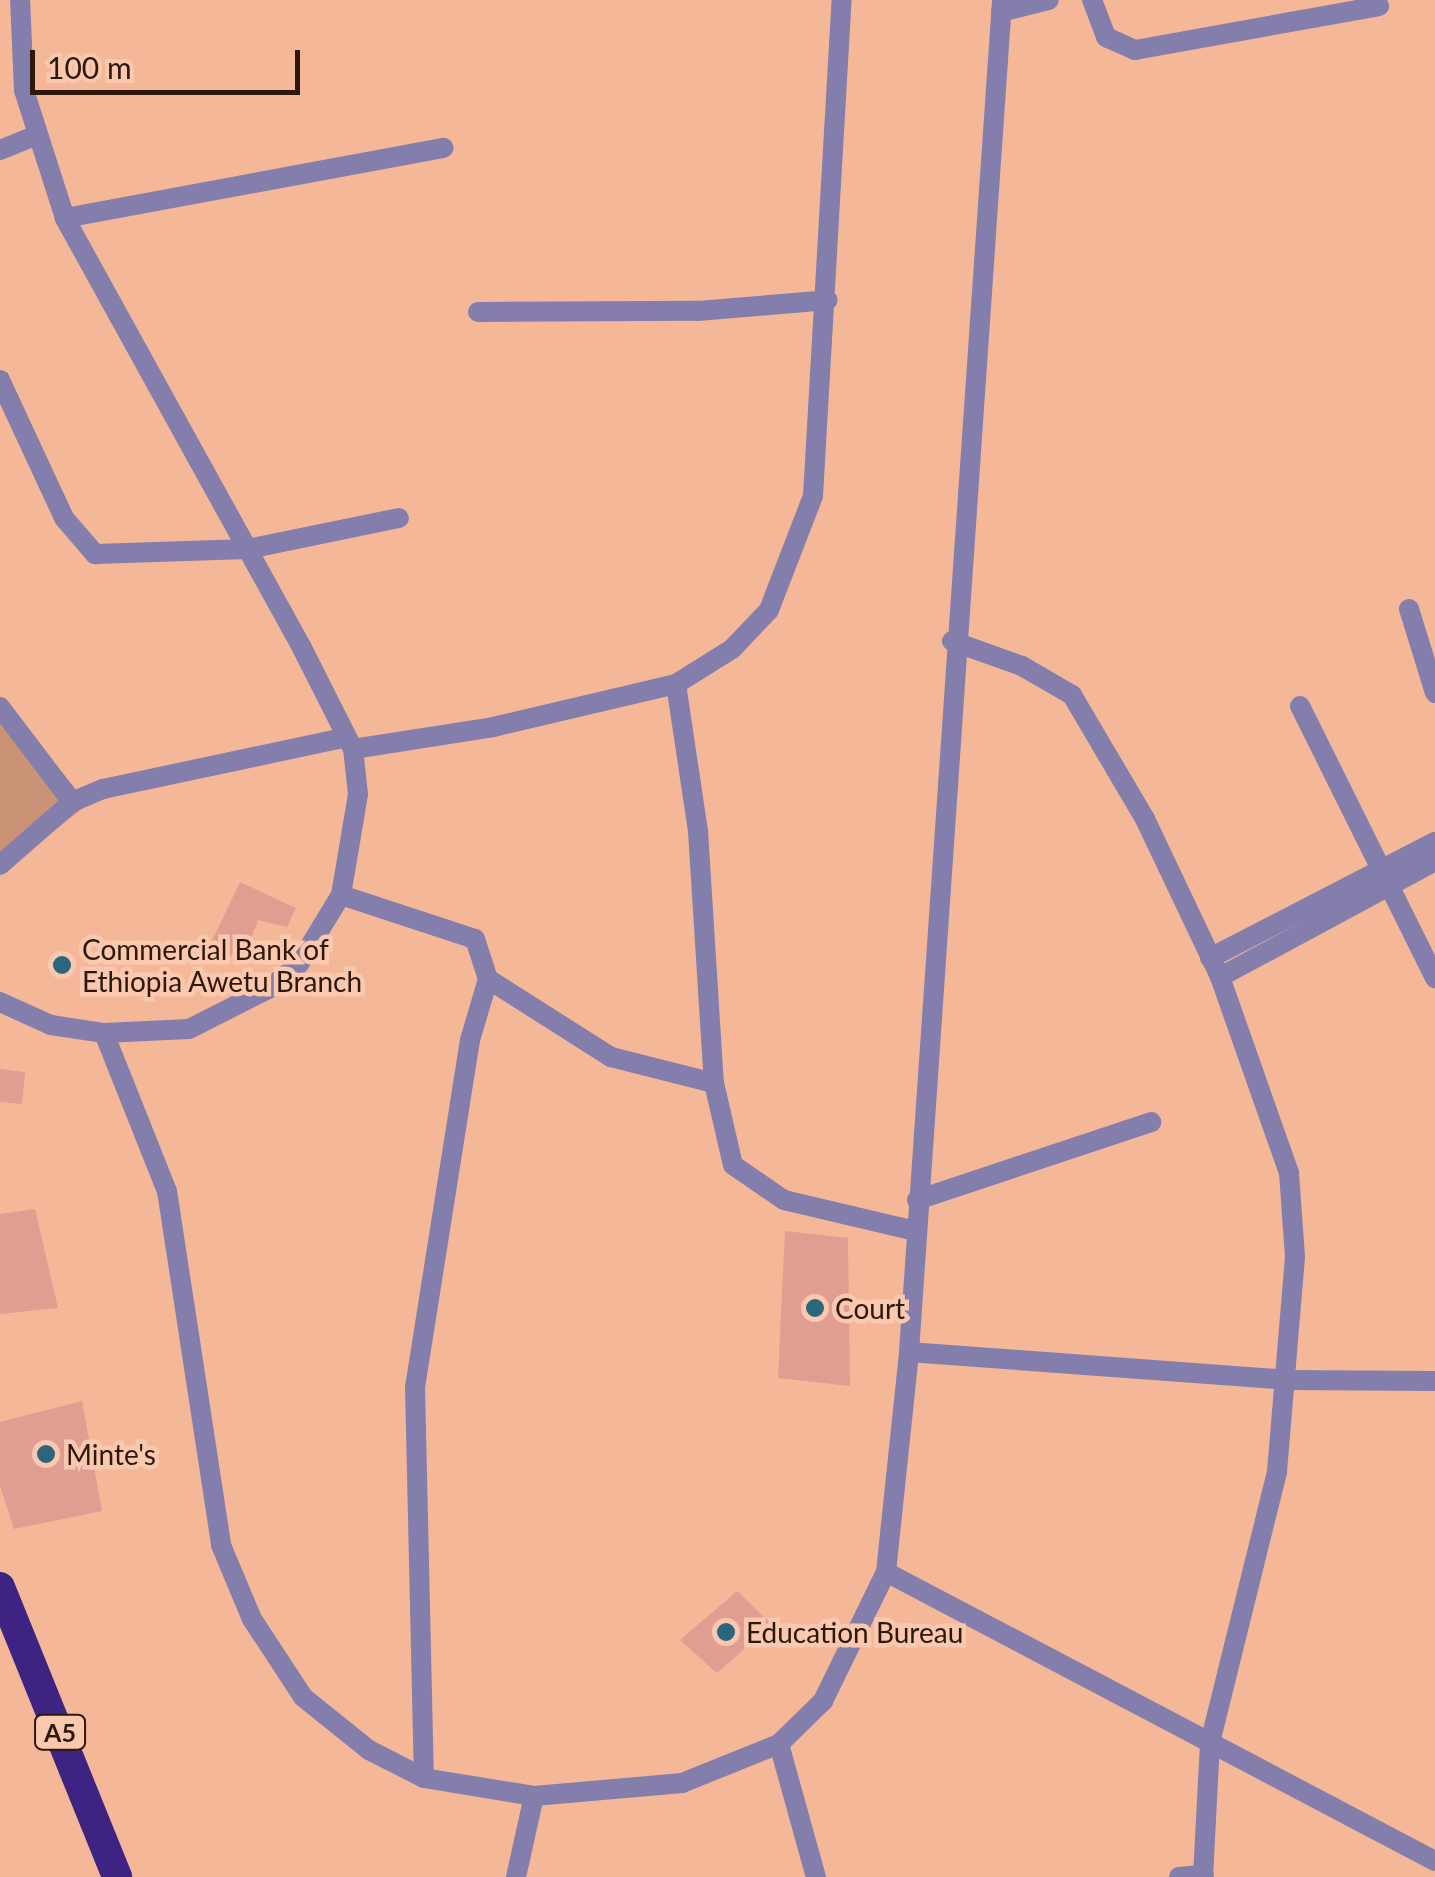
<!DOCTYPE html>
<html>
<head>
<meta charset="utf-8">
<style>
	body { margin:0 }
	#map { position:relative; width:1435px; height:1877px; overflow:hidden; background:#f4b898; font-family:Lato,sans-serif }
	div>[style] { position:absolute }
	.green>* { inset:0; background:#cb9375 }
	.building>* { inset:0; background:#e09e93 }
	.minor>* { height:20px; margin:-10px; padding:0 10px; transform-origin:10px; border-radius:10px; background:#837eab }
	.highway>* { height:30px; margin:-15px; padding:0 15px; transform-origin:15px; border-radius:15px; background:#3e2482 }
	.dots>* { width:28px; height:28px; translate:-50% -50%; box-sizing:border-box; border:5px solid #f9c8af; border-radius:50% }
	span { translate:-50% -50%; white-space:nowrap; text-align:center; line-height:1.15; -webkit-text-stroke:9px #f9c8af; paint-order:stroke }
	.shield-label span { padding:2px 8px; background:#f9c8af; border:2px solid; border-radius:8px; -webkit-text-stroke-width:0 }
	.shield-label { font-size:25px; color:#2d180b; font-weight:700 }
	.poi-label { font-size:28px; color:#2d180b }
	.left { translate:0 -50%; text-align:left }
	.scale { position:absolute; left:30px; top:50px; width:270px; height:45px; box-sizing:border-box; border:5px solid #2d180b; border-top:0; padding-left:12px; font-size:30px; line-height:35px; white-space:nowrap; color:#2d180b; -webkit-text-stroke:8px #f9c8af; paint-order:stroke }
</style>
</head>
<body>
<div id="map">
	<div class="green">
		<i style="clip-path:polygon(0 697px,88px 804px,0 874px)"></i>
	</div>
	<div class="building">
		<i style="clip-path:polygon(240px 882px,296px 908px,287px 927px,258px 920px,243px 960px,209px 947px)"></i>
		<i style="clip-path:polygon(0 1069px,25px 1072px,22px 1104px,0 1102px)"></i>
		<i style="clip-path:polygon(35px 1209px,58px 1308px,0 1314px,0 1214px)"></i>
		<i style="clip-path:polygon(785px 1231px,848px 1238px,850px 1386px,778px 1378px)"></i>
		<i style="clip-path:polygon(82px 1401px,102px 1511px,14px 1529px,0 1486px,0 1422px)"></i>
		<i style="clip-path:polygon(737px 1591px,772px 1625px,717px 1673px,680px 1640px)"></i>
	</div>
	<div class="minor">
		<i style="left:1092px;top:0;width:40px;rotate:69deg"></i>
		<i style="left:1106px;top:37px;width:32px;rotate:24deg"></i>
		<i style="left:1135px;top:50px;width:248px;rotate:-10.2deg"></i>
		<i style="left:1001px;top:12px;width:49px;rotate:-14deg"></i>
		<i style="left:0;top:150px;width:38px;rotate:-22deg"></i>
		<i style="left:65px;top:218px;width:385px;rotate:-10.5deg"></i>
		<i style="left:478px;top:312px;width:220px;rotate:-0.3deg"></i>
		<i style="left:698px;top:311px;width:130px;rotate:-4.8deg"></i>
		<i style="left:0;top:380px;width:152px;rotate:65.1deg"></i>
		<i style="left:64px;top:518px;width:48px;rotate:49.3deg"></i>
		<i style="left:95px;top:554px;width:153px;rotate:-1.9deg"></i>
		<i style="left:248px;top:549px;width:154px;rotate:-11.6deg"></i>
		<i style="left:1409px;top:609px;width:88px;rotate:72.8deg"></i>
		<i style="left:952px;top:641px;width:74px;rotate:19.7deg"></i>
		<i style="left:1022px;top:666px;width:58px;rotate:30.1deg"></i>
		<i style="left:1072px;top:695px;width:144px;rotate:59.5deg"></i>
		<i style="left:1145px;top:819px;width:175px;rotate:64.6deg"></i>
		<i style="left:1220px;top:977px;width:208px;rotate:70.6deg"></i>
		<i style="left:1289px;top:1173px;width:84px;rotate:85.9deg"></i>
		<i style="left:1295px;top:1257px;width:216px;rotate:94.8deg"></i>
		<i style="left:1277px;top:1472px;width:279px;rotate:103.9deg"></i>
		<i style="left:1210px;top:1743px;width:134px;rotate:93deg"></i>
		<i style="left:676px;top:684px;width:149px;rotate:81.5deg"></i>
		<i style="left:698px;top:831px;width:253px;rotate:86.4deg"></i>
		<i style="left:714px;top:1083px;width:84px;rotate:77deg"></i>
		<i style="left:733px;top:1165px;width:62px;rotate:34.5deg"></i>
		<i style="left:784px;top:1200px;width:135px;rotate:13.3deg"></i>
		<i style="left:1300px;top:706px;width:304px;rotate:63.6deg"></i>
		<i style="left:0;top:707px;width:119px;rotate:52.8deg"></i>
		<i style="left:353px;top:749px;width:142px;rotate:-8.9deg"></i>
		<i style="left:493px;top:727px;width:188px;rotate:-13.2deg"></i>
		<i style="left:676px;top:684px;width:66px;rotate:-32deg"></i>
		<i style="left:732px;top:649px;width:54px;rotate:-46.5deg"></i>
		<i style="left:769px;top:610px;width:122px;rotate:-68.9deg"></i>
		<i style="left:813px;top:496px;width:497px;rotate:-86.7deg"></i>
		<i style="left:0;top:865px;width:96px;rotate:-41.2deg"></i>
		<i style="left:72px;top:802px;width:34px;rotate:-23deg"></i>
		<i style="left:103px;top:789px;width:249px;rotate:-12deg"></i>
		<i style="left:341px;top:895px;width:141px;rotate:18.2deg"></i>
		<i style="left:475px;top:939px;width:42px;rotate:72deg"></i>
		<i style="left:488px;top:979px;width:64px;rotate:106.4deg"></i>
		<i style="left:470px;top:1040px;width:350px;rotate:99deg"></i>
		<i style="left:415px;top:1386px;width:392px;rotate:88.7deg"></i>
		<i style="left:1210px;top:958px;width:253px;rotate:-27.3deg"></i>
		<i style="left:1220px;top:977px;width:244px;rotate:-28.3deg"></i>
		<i style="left:488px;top:979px;width:146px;rotate:32.4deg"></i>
		<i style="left:611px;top:1057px;width:106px;rotate:14.2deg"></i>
		<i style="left:0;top:1002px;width:56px;rotate:24.3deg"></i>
		<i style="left:51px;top:1025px;width:54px;rotate:8.6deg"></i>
		<i style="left:104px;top:1033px;width:85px;rotate:-2.7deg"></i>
		<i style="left:189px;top:1029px;width:91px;rotate:-26.8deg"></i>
		<i style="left:270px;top:988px;width:38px;rotate:-40deg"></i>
		<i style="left:299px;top:964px;width:81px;rotate:-58.7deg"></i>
		<i style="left:341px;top:895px;width:102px;rotate:-80.4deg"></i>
		<i style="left:358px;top:794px;width:45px;rotate:-96.3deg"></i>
		<i style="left:353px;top:749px;width:115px;rotate:-116.8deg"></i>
		<i style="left:301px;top:646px;width:489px;rotate:-118.9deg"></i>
		<i style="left:65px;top:218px;width:134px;rotate:-107.8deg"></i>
		<i style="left:24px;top:90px;width:90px;rotate:-92.5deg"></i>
		<i style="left:104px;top:1033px;width:170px;rotate:68.3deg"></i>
		<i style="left:167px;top:1191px;width:358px;rotate:81.3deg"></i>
		<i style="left:221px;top:1545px;width:80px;rotate:67.3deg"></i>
		<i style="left:252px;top:1619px;width:93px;rotate:56.8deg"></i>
		<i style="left:303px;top:1697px;width:85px;rotate:38.8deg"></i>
		<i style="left:369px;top:1750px;width:62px;rotate:27deg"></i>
		<i style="left:424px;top:1778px;width:111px;rotate:9.3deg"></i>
		<i style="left:534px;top:1796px;width:149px;rotate:-5deg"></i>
		<i style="left:682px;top:1783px;width:105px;rotate:-21.9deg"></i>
		<i style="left:779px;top:1744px;width:62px;rotate:-44.3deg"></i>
		<i style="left:823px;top:1701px;width:144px;rotate:-64deg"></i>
		<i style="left:886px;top:1572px;width:221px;rotate:-84deg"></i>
		<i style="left:909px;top:1352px;width:1355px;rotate:-86.06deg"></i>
		<i style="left:917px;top:1200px;width:247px;rotate:-18.4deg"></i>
		<i style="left:909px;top:1352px;width:379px;rotate:4.2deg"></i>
		<i style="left:1287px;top:1380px;width:148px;rotate:0.4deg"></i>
		<i style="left:886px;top:1572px;width:620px;rotate:27.76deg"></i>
		<i style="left:779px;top:1744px;width:138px;rotate:74.5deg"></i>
		<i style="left:516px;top:1877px;width:83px;rotate:-77.5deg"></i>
		<i style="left:1179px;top:1877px;width:25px;rotate:-5deg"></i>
	</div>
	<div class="highway">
		<i style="left:0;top:1587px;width:313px;rotate:68deg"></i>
	</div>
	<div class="dots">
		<i style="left:62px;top:965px;background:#2b657e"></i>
		<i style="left:815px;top:1308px;background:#2b657e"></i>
		<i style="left:46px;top:1454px;background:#2b657e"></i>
		<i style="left:726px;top:1632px;background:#2b657e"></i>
	</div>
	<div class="shield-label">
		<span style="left:60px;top:1732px">A5</span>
	</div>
	<div class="poi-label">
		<span class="left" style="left:82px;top:965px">Commercial Bank of<br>Ethiopia Awetu Branch</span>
		<span class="left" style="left:835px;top:1308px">Court</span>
		<span class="left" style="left:66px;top:1454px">Minte's</span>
		<span class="left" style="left:746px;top:1632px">Education Bureau</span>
	</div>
	<div class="scale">100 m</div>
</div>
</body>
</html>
